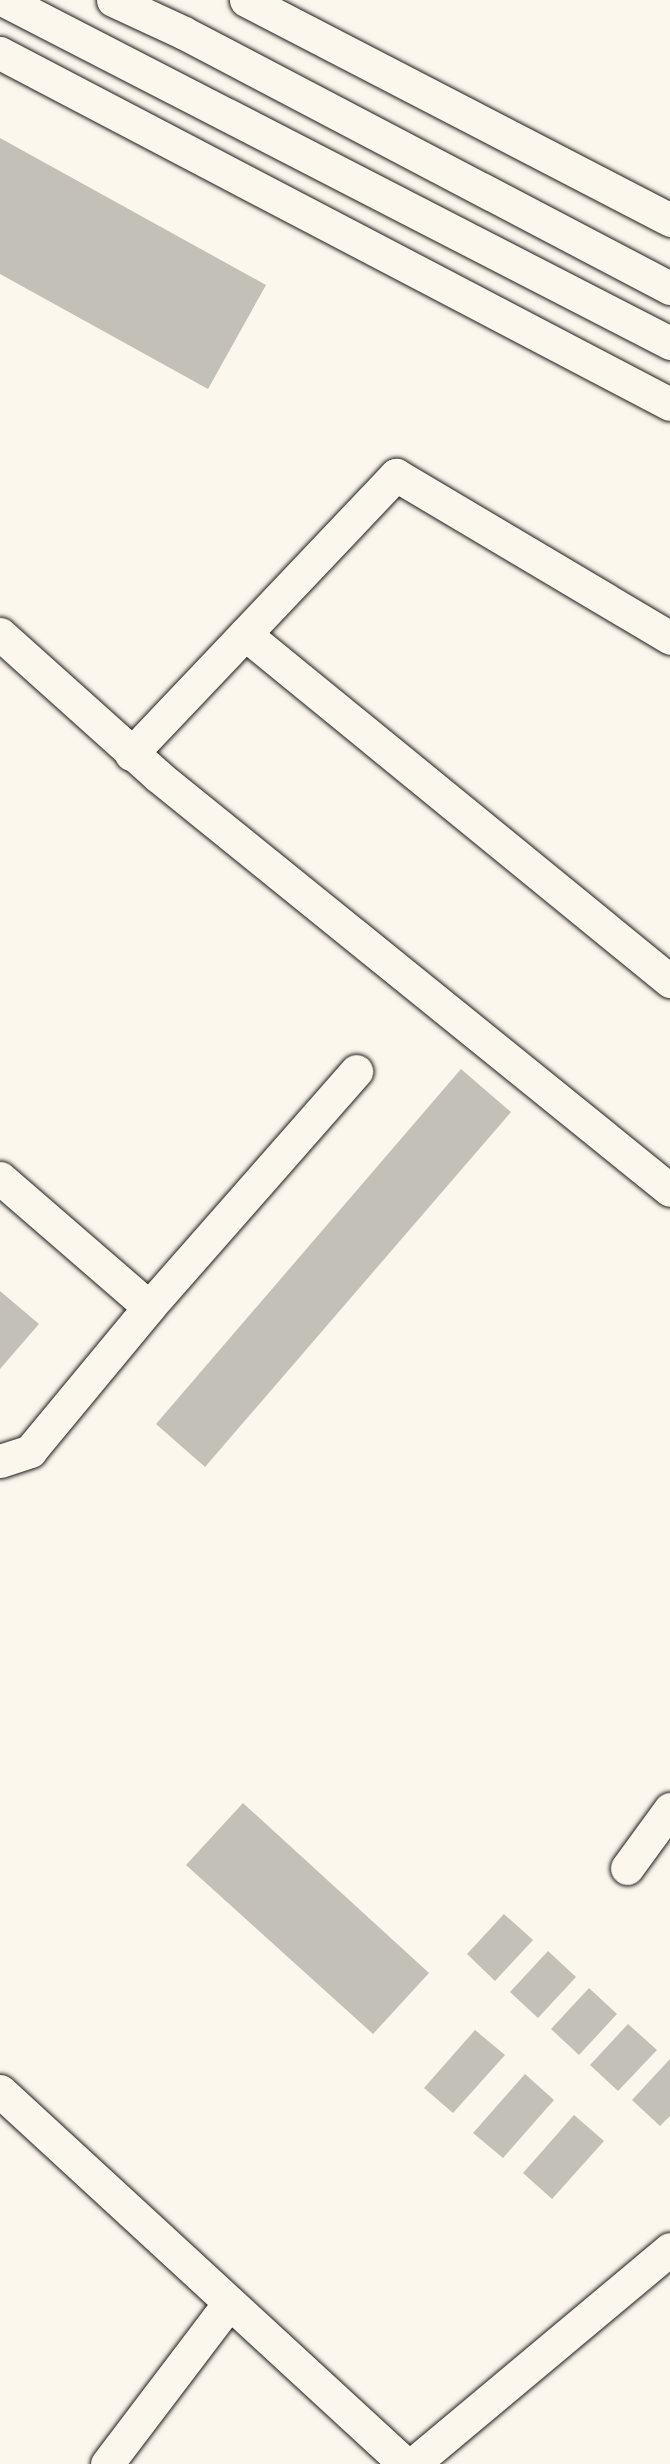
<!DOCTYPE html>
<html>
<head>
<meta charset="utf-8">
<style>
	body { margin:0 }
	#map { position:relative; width:670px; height:2464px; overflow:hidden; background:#fbf7ec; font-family:Delius,sans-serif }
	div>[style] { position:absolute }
	.building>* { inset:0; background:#c3c0b8 }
	.roads { filter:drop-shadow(0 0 2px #1c1c1c) drop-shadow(0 0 2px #1c1c1c) }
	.minor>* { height:33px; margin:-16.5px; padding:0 16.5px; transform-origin:16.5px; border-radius:16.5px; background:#fbf7ec }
	.highway>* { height:33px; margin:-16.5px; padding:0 16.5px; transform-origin:16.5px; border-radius:16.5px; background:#fbf7ec }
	span { translate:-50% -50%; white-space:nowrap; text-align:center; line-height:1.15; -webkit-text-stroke:5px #fbf7ec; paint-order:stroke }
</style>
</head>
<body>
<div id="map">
	<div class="building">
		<i style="clip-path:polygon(0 138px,266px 285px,208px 389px,0 274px)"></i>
		<i style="clip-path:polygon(461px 1069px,511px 1112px,205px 1467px,156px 1424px)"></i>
		<i style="clip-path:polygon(0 1291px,39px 1324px,0 1369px)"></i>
		<i style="clip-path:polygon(243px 1803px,429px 1973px,373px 2034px,186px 1865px)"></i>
		<i style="clip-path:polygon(504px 1914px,533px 1940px,495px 1981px,467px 1954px)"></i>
		<i style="clip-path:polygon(548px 1951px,576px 1977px,538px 2018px,510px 1992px)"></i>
		<i style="clip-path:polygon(589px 1988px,617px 2014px,579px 2055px,551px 2029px)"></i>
		<i style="clip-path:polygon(628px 2024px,657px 2050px,618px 2091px,590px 2065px)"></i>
		<i style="clip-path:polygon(475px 2030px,505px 2055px,453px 2113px,424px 2088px)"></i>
		<i style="clip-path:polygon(670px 2059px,670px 2116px,660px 2126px,632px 2100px)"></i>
		<i style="clip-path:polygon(525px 2074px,554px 2100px,503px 2158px,473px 2133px)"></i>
		<i style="clip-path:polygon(574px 2115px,604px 2141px,552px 2199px,523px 2173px)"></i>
	</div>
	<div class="roads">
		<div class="minor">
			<i style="left:246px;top:0;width:478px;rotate:27.4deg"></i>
			<i style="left:0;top:53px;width:756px;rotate:27.65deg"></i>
			<i style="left:0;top:634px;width:212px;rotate:41.9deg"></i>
			<i style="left:158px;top:776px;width:658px;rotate:38.96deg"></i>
			<i style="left:245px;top:634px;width:549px;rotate:39.23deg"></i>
			<i style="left:131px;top:754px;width:385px;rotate:-46.5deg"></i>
			<i style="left:396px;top:475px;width:319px;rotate:30.7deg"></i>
			<i style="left:0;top:1178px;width:197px;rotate:40.9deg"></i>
			<i style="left:0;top:1461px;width:32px;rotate:-18deg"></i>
			<i style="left:30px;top:1451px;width:187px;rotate:-50.4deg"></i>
			<i style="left:149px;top:1307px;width:314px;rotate:-48.7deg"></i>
			<i style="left:627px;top:1868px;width:73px;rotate:-53.9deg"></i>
			<i style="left:0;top:2091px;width:551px;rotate:42.64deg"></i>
			<i style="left:107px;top:2464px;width:202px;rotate:-52.8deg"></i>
			<i style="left:413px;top:2464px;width:335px;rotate:-39.9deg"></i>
		</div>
		<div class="highway">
			<i style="left:4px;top:0;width:749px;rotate:27.25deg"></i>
			<i style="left:113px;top:0;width:78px;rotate:24.9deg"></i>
			<i style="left:184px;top:33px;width:549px;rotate:27.69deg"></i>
		</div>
	</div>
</div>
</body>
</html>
